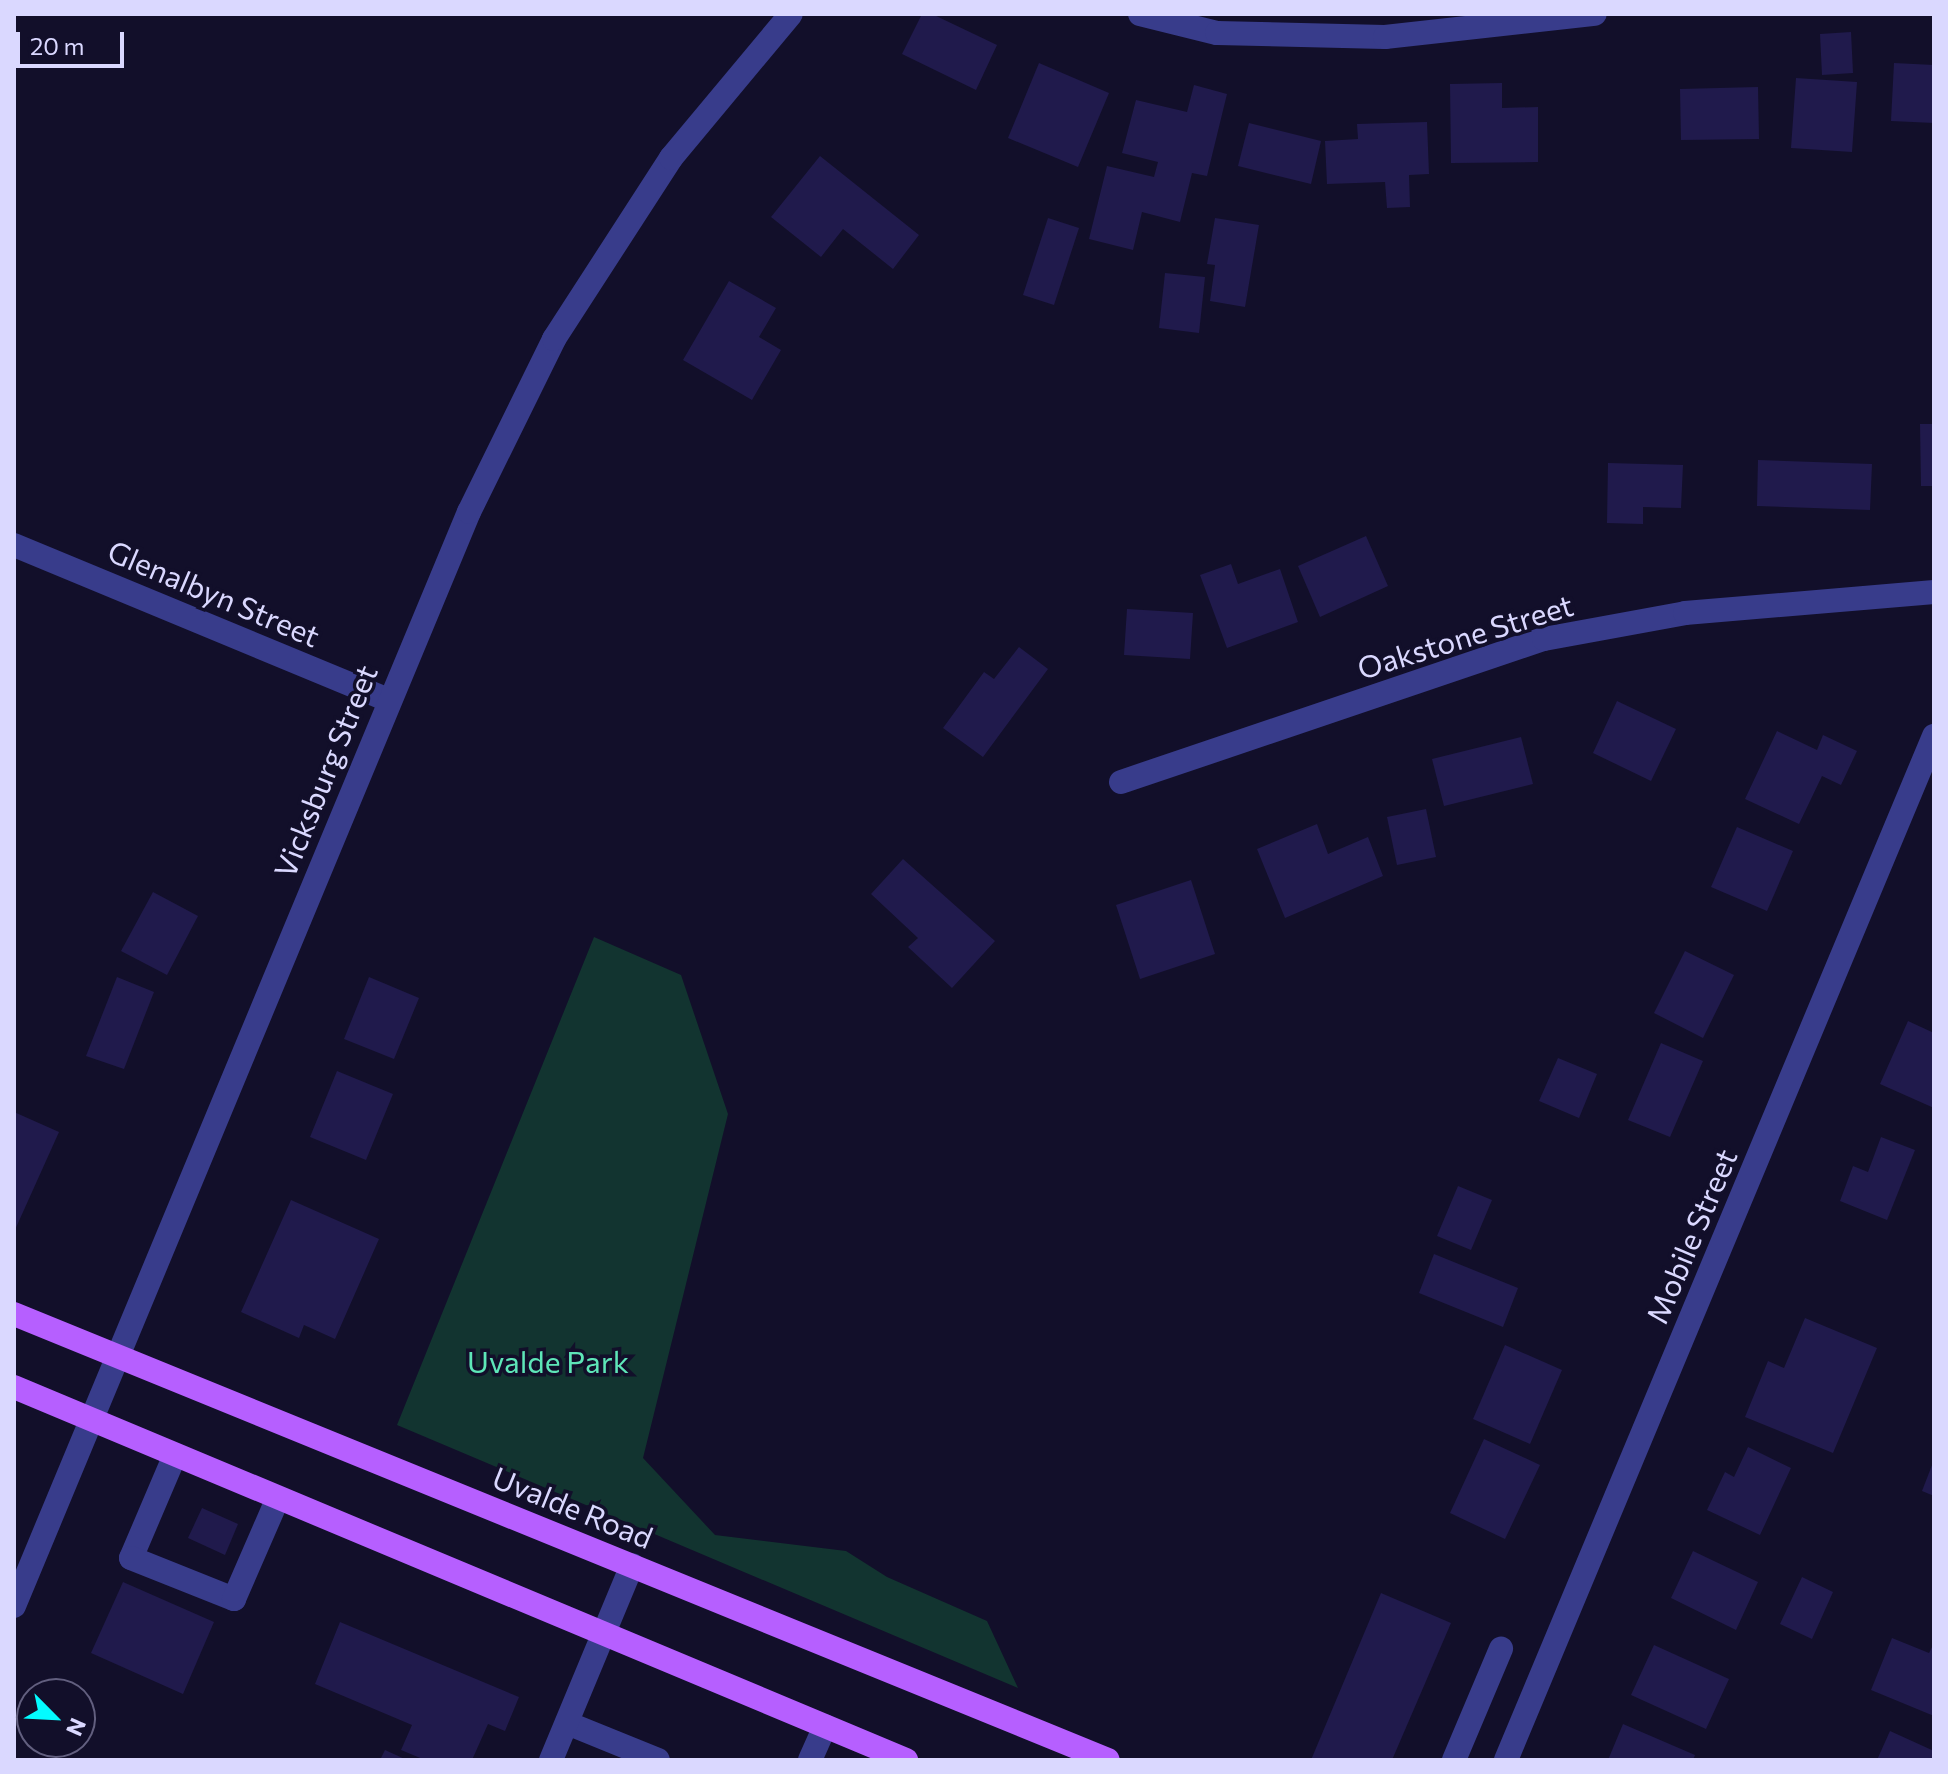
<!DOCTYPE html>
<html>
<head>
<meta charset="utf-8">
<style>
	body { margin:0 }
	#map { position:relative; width:1948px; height:1774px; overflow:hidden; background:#120f2a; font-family:Commissioner,sans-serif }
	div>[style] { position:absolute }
	.green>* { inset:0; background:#123430 }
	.building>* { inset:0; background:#201a4c }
	.minor>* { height:24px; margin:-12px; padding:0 12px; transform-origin:12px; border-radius:12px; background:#383c8b }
	.major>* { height:24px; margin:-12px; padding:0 12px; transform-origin:12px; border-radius:12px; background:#b65fff }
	span { translate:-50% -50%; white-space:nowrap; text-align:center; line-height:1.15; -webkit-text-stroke:7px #120f2a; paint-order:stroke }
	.street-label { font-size:30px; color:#dad8ff }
	.park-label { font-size:30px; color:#5ee6b8 }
	.frame { position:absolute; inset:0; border:16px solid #dad8ff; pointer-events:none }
	.north { position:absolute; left:16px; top:1678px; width:80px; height:80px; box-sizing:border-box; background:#120f2a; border:2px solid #625f7f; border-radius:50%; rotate:114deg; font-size:22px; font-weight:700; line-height:32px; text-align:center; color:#dad8ff }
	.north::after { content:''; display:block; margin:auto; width:28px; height:36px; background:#04fbff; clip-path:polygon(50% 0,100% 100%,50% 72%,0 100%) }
	.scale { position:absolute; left:16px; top:32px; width:108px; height:36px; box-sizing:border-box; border:4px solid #dad8ff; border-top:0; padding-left:10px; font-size:24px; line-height:28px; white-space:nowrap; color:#dad8ff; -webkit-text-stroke:6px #120f2a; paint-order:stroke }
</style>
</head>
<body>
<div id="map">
	<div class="green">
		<i style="clip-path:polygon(594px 937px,681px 975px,728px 1114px,643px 1458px,715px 1535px,846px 1551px,887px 1577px,987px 1621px,1018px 1688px,397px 1425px)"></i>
	</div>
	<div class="building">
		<i style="clip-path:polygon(922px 14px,932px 14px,997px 45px,976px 90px,902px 54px)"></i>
		<i style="clip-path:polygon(1851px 32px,1853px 73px,1822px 75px,1820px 34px)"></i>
		<i style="clip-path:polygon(1039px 63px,1109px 93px,1078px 167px,1008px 138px)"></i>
		<i style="clip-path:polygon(1894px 63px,1934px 65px,1934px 123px,1891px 121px)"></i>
		<i style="clip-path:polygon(1796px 78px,1857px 82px,1852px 152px,1791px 148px)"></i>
		<i style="clip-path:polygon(1502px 83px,1502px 108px,1538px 107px,1538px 162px,1451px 163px,1450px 84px)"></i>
		<i style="clip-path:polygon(1194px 85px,1227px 94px,1207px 176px,1192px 173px,1180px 222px,1142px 212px,1133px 250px,1089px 239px,1107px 166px,1154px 177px,1158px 162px,1122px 153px,1136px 100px,1187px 112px)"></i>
		<i style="clip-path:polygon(1758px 87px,1759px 139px,1681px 140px,1680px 89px)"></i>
		<i style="clip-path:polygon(1427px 122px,1429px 174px,1409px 175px,1410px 207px,1387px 208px,1385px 182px,1327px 184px,1325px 141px,1358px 139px,1357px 124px)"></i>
		<i style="clip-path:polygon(1249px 123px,1321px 141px,1311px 184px,1238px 166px)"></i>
		<i style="clip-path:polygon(820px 156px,919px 235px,893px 269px,843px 229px,821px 257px,771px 217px)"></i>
		<i style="clip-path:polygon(1048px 218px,1079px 228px,1054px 305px,1023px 295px)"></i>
		<i style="clip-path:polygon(1215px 218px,1259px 225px,1245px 307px,1210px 301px,1215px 265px,1207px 264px)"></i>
		<i style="clip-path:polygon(1165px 273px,1205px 277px,1199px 333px,1159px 328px)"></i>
		<i style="clip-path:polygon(729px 281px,776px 308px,759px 337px,781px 350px,752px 400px,683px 360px)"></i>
		<i style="clip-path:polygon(1920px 424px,1934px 424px,1934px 486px,1921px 486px)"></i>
		<i style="clip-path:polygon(1758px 460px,1872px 464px,1870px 510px,1757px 506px)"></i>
		<i style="clip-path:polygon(1608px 463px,1683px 465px,1681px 508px,1643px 507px,1643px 524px,1607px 523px)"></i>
		<i style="clip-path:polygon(1366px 536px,1388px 586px,1320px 617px,1298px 566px)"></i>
		<i style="clip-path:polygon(1231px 564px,1238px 584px,1280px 569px,1298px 622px,1227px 648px,1200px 575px)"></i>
		<i style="clip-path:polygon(1127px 609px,1193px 613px,1190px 659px,1124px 655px)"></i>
		<i style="clip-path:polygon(1019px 647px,1048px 669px,983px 757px,943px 728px,984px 672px,994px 679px)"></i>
		<i style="clip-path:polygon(1617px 701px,1676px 729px,1651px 781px,1593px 753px)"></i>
		<i style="clip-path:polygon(1777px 731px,1817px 750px,1823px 735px,1857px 751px,1841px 785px,1822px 776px,1799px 824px,1745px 799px)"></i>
		<i style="clip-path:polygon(1521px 737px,1533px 784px,1444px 806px,1432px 759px)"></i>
		<i style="clip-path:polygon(1426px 809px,1436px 857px,1397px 865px,1387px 817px)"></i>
		<i style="clip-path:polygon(1317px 824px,1328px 854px,1368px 837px,1383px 876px,1285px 918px,1257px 849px)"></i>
		<i style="clip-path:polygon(1737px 827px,1793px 851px,1767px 911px,1711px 887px)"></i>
		<i style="clip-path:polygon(903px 859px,995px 941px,952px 988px,908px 947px,918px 938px,871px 894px)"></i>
		<i style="clip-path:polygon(1191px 880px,1215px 954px,1140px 979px,1116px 905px)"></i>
		<i style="clip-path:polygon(153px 892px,198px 916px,167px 975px,121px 951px)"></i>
		<i style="clip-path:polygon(1685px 951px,1734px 975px,1703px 1038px,1654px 1013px)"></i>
		<i style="clip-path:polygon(117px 977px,154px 992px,124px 1069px,86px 1056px)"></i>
		<i style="clip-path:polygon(369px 977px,419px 998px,394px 1059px,344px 1039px)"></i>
		<i style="clip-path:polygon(1908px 1021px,1934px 1033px,1934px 1108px,1880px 1084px)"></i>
		<i style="clip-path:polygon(1661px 1043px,1703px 1061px,1670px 1137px,1628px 1120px)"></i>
		<i style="clip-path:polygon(1558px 1058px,1597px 1074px,1579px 1118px,1539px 1101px)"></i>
		<i style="clip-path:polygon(337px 1071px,393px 1094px,366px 1160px,310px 1137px)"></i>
		<i style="clip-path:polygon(14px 1112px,59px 1132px,14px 1232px)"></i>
		<i style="clip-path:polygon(1881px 1137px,1915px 1150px,1887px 1220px,1840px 1201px,1853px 1166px,1868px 1172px)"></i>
		<i style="clip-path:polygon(1458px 1186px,1492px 1200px,1471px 1250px,1437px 1236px)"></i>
		<i style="clip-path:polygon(291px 1200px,379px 1239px,335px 1339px,304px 1325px,299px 1338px,241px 1312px)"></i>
		<i style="clip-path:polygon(1434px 1254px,1518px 1288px,1503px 1327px,1419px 1293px)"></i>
		<i style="clip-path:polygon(1805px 1318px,1877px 1348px,1833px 1453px,1745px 1417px,1768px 1361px,1784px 1368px)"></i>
		<i style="clip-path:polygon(1505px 1345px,1562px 1370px,1530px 1444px,1473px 1419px)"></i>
		<i style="clip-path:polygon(1484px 1439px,1540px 1465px,1505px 1539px,1450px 1513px)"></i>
		<i style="clip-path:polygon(1748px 1447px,1791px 1468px,1760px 1535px,1707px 1510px,1725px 1472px,1734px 1477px)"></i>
		<i style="clip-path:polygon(1934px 1460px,1934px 1496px,1922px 1491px)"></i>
		<i style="clip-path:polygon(202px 1508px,238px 1524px,225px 1555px,188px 1538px)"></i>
		<i style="clip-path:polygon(1693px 1551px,1758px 1582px,1736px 1630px,1671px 1598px)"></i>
		<i style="clip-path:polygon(1802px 1577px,1833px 1592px,1812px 1639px,1780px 1624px)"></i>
		<i style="clip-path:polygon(123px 1582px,214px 1622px,183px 1694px,91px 1653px)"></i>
		<i style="clip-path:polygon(1381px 1593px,1451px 1623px,1392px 1760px,1311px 1760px)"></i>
		<i style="clip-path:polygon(340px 1622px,519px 1697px,505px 1731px,488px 1724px,472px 1760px,425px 1760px,401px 1750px,412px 1725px,315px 1684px)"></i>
		<i style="clip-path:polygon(1892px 1638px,1929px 1653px,1934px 1643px,1934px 1716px,1871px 1690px)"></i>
		<i style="clip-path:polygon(1654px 1645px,1729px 1679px,1706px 1729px,1631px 1695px)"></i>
		<i style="clip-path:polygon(1623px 1724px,1695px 1755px,1693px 1760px,1608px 1760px)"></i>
		<i style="clip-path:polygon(1890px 1731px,1934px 1751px,1934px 1760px,1877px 1760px)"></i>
		<i style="clip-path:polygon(385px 1750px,407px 1760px,380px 1760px)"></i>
	</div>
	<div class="minor">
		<i style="left:1140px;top:14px;width:79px;rotate:13.9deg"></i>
		<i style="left:1217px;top:33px;width:168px;rotate:1.4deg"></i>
		<i style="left:1385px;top:37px;width:211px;rotate:-6.3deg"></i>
		<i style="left:14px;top:545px;width:406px;rotate:22.5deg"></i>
		<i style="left:1121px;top:782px;width:447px;rotate:-18.7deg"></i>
		<i style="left:1544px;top:639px;width:143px;rotate:-10.4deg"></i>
		<i style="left:1685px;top:613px;width:250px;rotate:-4.8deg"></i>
		<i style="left:175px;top:1455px;width:112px;rotate:113.1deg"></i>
		<i style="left:131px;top:1558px;width:111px;rotate:21.7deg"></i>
		<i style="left:234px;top:1599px;width:110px;rotate:-66.5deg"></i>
		<i style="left:14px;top:1606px;width:1185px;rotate:-67.42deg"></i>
		<i style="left:469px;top:512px;width:193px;rotate:-63.8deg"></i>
		<i style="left:554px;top:339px;width:216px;rotate:-57.1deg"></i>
		<i style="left:671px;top:158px;width:187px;rotate:-50.2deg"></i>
		<i style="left:567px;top:1723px;width:98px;rotate:22.1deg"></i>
		<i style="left:551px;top:1760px;width:211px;rotate:-67.4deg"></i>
		<i style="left:810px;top:1760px;width:37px;rotate:-66deg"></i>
		<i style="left:1454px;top:1760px;width:121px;rotate:-67.1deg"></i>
		<i style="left:1506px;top:1760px;width:1110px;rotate:-67.32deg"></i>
	</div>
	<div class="major">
		<i style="left:14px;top:1314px;width:1181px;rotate:22.18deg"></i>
		<i style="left:14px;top:1387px;width:967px;rotate:22.69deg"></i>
	</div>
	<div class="street-label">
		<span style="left:214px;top:593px;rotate:23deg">Glenalbyn Street</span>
		<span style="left:1465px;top:636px;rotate:-17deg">Oakstone Street</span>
		<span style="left:325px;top:771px;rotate:-68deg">Vicksburg Street</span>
		<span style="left:1691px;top:1236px;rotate:-67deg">Mobile Street</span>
		<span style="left:573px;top:1507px;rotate:22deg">Uvalde Road</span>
	</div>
	<div class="park-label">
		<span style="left:548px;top:1361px">Uvalde Park</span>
	</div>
	<div class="frame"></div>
	<div class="north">N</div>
	<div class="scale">20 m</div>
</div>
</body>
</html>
